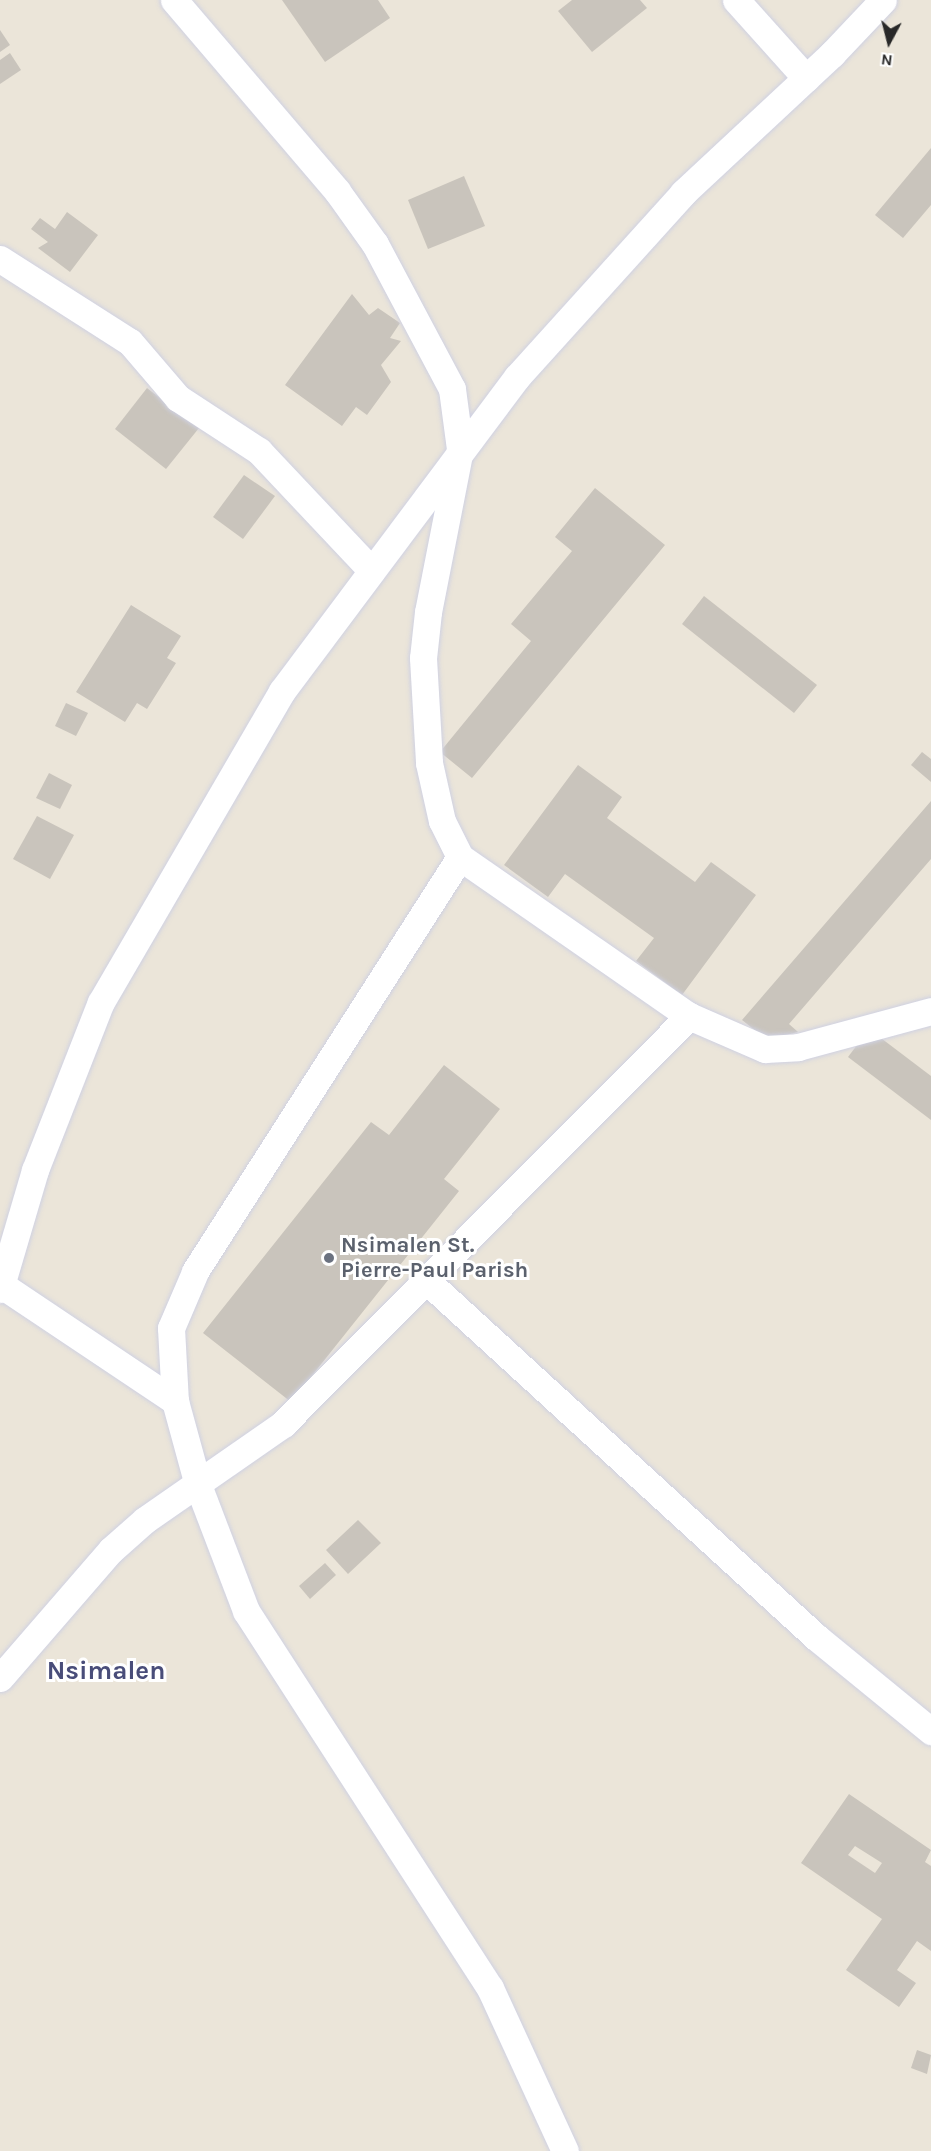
<!DOCTYPE html>
<html>
<head>
<meta charset="utf-8">
<style>
	body { margin:0 }
	#map { position:relative; width:931px; height:2151px; overflow:hidden; background:#ebe5d9; font-family:Karla,sans-serif }
	div>[style] { position:absolute }
	.building>* { inset:0; background:#c9c4bc }
	.roads { filter:drop-shadow(0 0 2px #cfd1e2) drop-shadow(0 0 2px #cfd1e2) }
	.minor>* { height:27px; margin:-13.5px; padding:0 13.5px; transform-origin:13.5px; border-radius:13.5px; background:#fff }
	.dots>* { width:16px; height:16px; translate:-50% -50%; box-sizing:border-box; border:3px solid #fff; border-radius:50% }
	span { translate:-50% -50%; white-space:nowrap; text-align:center; line-height:1.15; -webkit-text-stroke:6px #fff; paint-order:stroke }
	.worship-label { font-size:22px; color:#5b616d; font-weight:700 }
	.left { translate:0 -50%; text-align:left }
	.quarter-label { font-size:26px; color:#494d79; font-weight:700 }
	.north { position:absolute; left:859px; top:12px; width:60px; height:60px; -webkit-text-stroke:4px #fff; paint-order:stroke; rotate:187deg; font-size:16px; font-weight:700; line-height:24px; text-align:center; color:#282828 }
	.north::after { content:''; display:block; margin:auto; width:21px; height:27px; background:#282828; clip-path:polygon(50% 0,100% 100%,50% 72%,0 100%) }
</style>
</head>
<body>
<div id="map">
	<div class="building">
		<i style="clip-path:polygon(282px 0,378px 0,390px 18px,325px 62px)"></i>
		<i style="clip-path:polygon(572px 0,640px 0,647px 8px,592px 52px,558px 11px)"></i>
		<i style="clip-path:polygon(0 30px,10px 45px,0 52px)"></i>
		<i style="clip-path:polygon(10px 53px,21px 70px,0 84px,0 60px)"></i>
		<i style="clip-path:polygon(931px 148px,931px 205px,903px 238px,875px 215px)"></i>
		<i style="clip-path:polygon(464px 176px,485px 226px,428px 249px,408px 200px)"></i>
		<i style="clip-path:polygon(67px 212px,98px 235px,70px 272px,38px 248px,48px 242px,31px 229px,40px 218px,55px 229px)"></i>
		<i style="clip-path:polygon(352px 294px,369px 315px,378px 308px,400px 323px,390px 338px,401px 341px,381px 365px,391px 382px,367px 415px,356px 407px,342px 426px,285px 385px)"></i>
		<i style="clip-path:polygon(147px 388px,199px 428px,166px 469px,115px 429px)"></i>
		<i style="clip-path:polygon(244px 475px,275px 496px,243px 539px,213px 517px)"></i>
		<i style="clip-path:polygon(595px 488px,665px 545px,472px 778px,440px 752px,531px 641px,511px 624px,572px 551px,555px 537px)"></i>
		<i style="clip-path:polygon(704px 596px,817px 685px,794px 713px,682px 624px)"></i>
		<i style="clip-path:polygon(131px 605px,181px 636px,167px 658px,176px 663px,147px 709px,137px 703px,125px 722px,76px 692px)"></i>
		<i style="clip-path:polygon(66px 703px,88px 713px,76px 736px,55px 726px)"></i>
		<i style="clip-path:polygon(922px 752px,931px 759px,931px 782px,911px 765px)"></i>
		<i style="clip-path:polygon(578px 765px,622px 797px,607px 818px,695px 882px,711px 862px,756px 895px,682px 995px,636px 961px,654px 938px,565px 874px,548px 897px,504px 865px)"></i>
		<i style="clip-path:polygon(49px 773px,72px 785px,60px 809px,36px 798px)"></i>
		<i style="clip-path:polygon(931px 801px,931px 859px,789px 1024px,798px 1032px,767px 1040px,742px 1020px)"></i>
		<i style="clip-path:polygon(37px 816px,74px 835px,50px 879px,13px 859px)"></i>
		<i style="clip-path:polygon(869px 1029px,931px 1076px,931px 1120px,848px 1057px)"></i>
		<i style="clip-path:polygon(444px 1065px,500px 1109px,444px 1179px,459px 1191px,291px 1402px,203px 1333px,371px 1122px,389px 1135px)"></i>
		<i style="clip-path:polygon(358px 1520px,381px 1543px,348px 1574px,326px 1550px)"></i>
		<i style="clip-path:polygon(325px 1563px,336px 1575px,310px 1599px,299px 1586px)"></i>
		<i style="clip-path:polygon(evenodd,849px 1794px,931px 1850px,925px 1862px,931px 1866px,931px 1951px,917px 1941px,897px 1970px,916px 1983px,899px 2007px,846px 1970px,882px 1919px,801px 1863px,849px 1794px,855px 1846px,882px 1863px,875px 1873px,848px 1855px,855px 1846px)"></i>
		<i style="clip-path:polygon(917px 2050px,931px 2055px,927px 2074px,911px 2068px)"></i>
	</div>
	<div class="roads">
		<div class="minor">
			<i style="left:174px;top:0;width:251px;rotate:49.5deg"></i>
			<i style="left:337px;top:191px;width:65px;rotate:54.4deg"></i>
			<i style="left:375px;top:244px;width:164px;rotate:62deg"></i>
			<i style="left:452px;top:389px;width:61px;rotate:82.4deg"></i>
			<i style="left:460px;top:449px;width:166px;rotate:101.1deg"></i>
			<i style="left:428px;top:612px;width:46px;rotate:96.2deg"></i>
			<i style="left:423px;top:658px;width:105px;rotate:86.7deg"></i>
			<i style="left:429px;top:763px;width:59px;rotate:77.4deg"></i>
			<i style="left:442px;top:821px;width:40px;rotate:63.4deg"></i>
			<i style="left:460px;top:857px;width:279px;rotate:34.8deg"></i>
			<i style="left:689px;top:1016px;width:83px;rotate:23.5deg"></i>
			<i style="left:765px;top:1049px;width:33px;rotate:-3deg"></i>
			<i style="left:798px;top:1047px;width:138px;rotate:-15.1deg"></i>
			<i style="left:736px;top:0;width:105px;rotate:48.1deg"></i>
			<i style="left:0;top:259px;width:154px;rotate:32.6deg"></i>
			<i style="left:130px;top:342px;width:74px;rotate:49.4deg"></i>
			<i style="left:178px;top:398px;width:97px;rotate:33.2deg"></i>
			<i style="left:259px;top:451px;width:163px;rotate:46.7deg"></i>
			<i style="left:460px;top:857px;width:492px;rotate:122.6deg"></i>
			<i style="left:195px;top:1272px;width:61px;rotate:113.2deg"></i>
			<i style="left:171px;top:1328px;width:73px;rotate:86.9deg"></i>
			<i style="left:175px;top:1401px;width:87px;rotate:74.7deg"></i>
			<i style="left:198px;top:1485px;width:135px;rotate:69.1deg"></i>
			<i style="left:246px;top:1611px;width:449px;rotate:57.1deg"></i>
			<i style="left:490px;top:1988px;width:179px;rotate:65.3deg"></i>
			<i style="left:428px;top:1282px;width:526px;rotate:42.46deg"></i>
			<i style="left:816px;top:1637px;width:149px;rotate:39.3deg"></i>
			<i style="left:0;top:1284px;width:211px;rotate:33.8deg"></i>
			<i style="left:0;top:1289px;width:124px;rotate:-73.6deg"></i>
			<i style="left:35px;top:1170px;width:180px;rotate:-68.6deg"></i>
			<i style="left:101px;top:1002px;width:360px;rotate:-59.8deg"></i>
			<i style="left:282px;top:691px;width:392px;rotate:-53.2deg"></i>
			<i style="left:517px;top:377px;width:248px;rotate:-47.9deg"></i>
			<i style="left:683px;top:193px;width:204px;rotate:-43deg"></i>
			<i style="left:832px;top:54px;width:74px;rotate:-46.6deg"></i>
			<i style="left:0;top:1678px;width:169px;rotate:-49.1deg"></i>
			<i style="left:111px;top:1550px;width:45px;rotate:-41.4deg"></i>
			<i style="left:145px;top:1520px;width:168px;rotate:-34.8deg"></i>
			<i style="left:283px;top:1424px;width:576px;rotate:-45.14deg"></i>
		</div>
	</div>
	<div class="dots">
		<i style="left:329px;top:1258px;background:#6b7280"></i>
	</div>
	<div class="worship-label">
		<span class="left" style="left:341px;top:1258px">Nsimalen St.<br>Pierre-Paul Parish</span>
	</div>
	<div class="quarter-label">
		<span style="left:106px;top:1671px">Nsimalen</span>
	</div>
	<div class="north">N</div>
</div>
</body>
</html>
